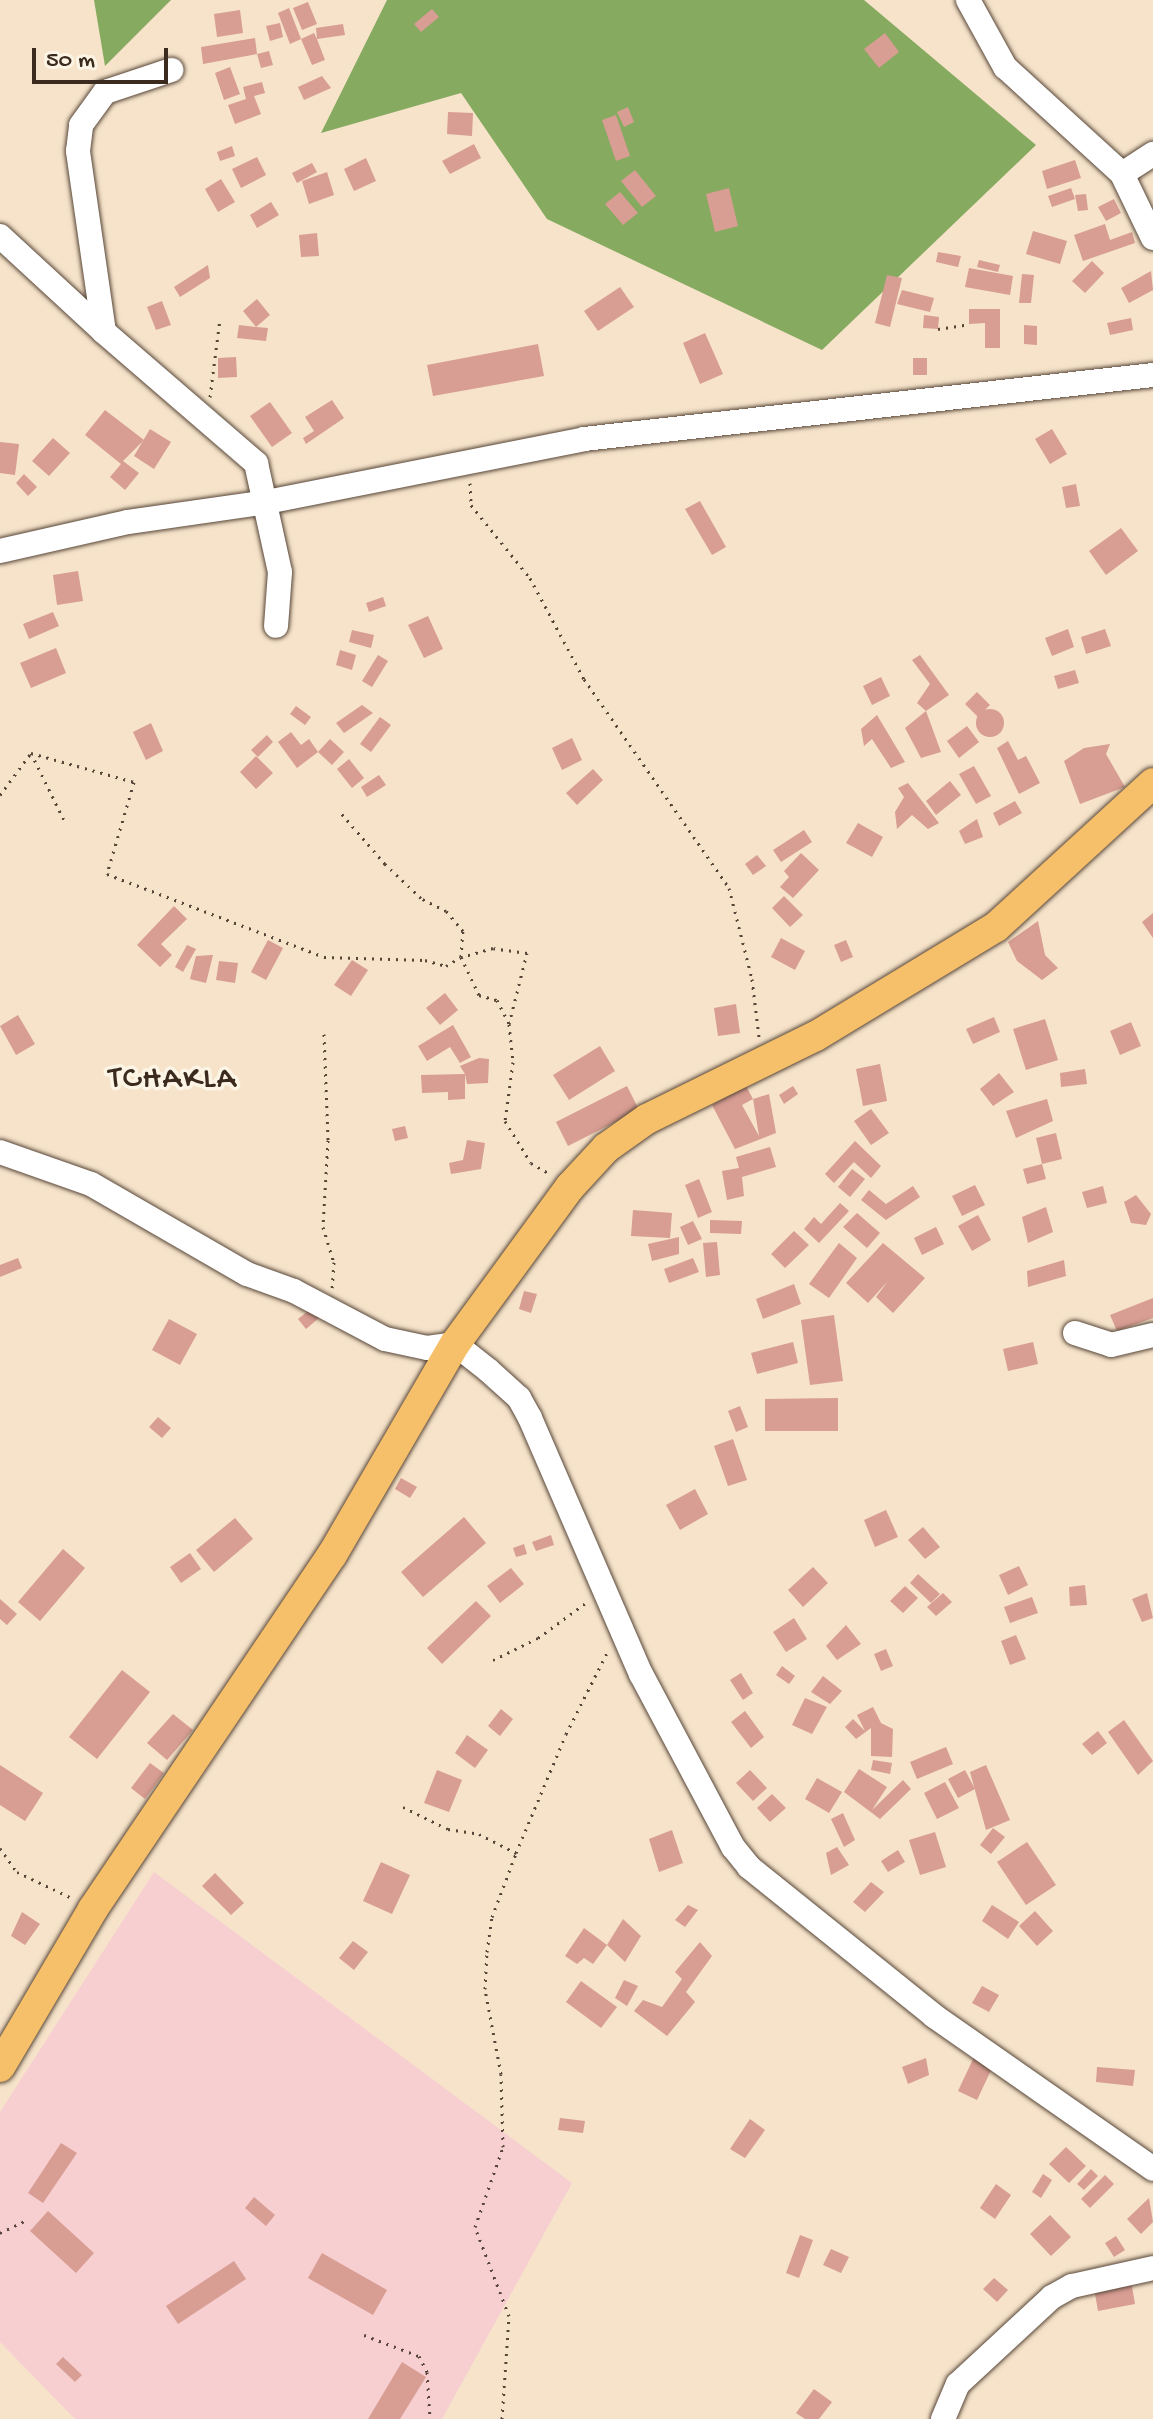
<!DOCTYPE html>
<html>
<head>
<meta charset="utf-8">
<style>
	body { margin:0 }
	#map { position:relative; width:1153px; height:2419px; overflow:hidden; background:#f6e3ca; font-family:"Gochi Hand",sans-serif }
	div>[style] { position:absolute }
	.built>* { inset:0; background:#f7cfd1 }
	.forest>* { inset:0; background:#86aa5f }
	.building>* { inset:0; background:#d89d93 }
	.round { border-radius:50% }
	.path>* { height:3px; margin-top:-1.5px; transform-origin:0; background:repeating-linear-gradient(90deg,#574638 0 2px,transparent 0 8px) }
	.roads { filter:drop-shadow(0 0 2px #574638) drop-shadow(0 0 2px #574638) }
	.minor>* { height:24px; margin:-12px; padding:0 12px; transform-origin:12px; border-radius:12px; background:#fff }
	.major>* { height:30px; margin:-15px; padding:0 15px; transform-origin:15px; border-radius:15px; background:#f6c06b }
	span { translate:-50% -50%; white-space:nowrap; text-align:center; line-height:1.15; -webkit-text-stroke:7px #fcf5e5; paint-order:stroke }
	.quarter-label { font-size:32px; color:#3b2a1e; letter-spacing:2px }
	.scale { position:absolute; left:32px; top:48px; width:136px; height:36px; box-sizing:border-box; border:4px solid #3b2a1e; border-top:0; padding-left:10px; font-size:24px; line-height:28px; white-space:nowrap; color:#3b2a1e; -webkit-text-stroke:6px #fcf5e5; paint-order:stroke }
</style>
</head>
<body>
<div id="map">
	<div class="built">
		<i style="clip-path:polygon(154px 1872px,572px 2183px,442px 2419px,75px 2419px,0 2342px,0 2112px)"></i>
	</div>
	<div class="forest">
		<i style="clip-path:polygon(94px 0,171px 0,105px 66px)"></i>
		<i style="clip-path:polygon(387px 0,864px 0,1036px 145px,822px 350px,547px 219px,461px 93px,321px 133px)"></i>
	</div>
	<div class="building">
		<i style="clip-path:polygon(308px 2px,317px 24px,302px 30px,293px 8px)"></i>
		<i style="clip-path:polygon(289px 8px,301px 39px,290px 44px,278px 13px)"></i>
		<i style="clip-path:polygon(432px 9px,439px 17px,421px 32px,414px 24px)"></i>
		<i style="clip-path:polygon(240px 10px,243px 33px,217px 37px,214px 14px)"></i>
		<i style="clip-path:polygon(280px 23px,283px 37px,270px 41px,266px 26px)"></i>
		<i style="clip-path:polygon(343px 24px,345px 35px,317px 39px,325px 60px,312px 65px,301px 39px,314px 33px,317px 39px,316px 28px)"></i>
		<i style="clip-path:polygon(885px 33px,899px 52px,879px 68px,864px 49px)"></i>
		<i style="clip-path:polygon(255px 38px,257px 54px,269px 51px,273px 65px,261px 68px,257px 54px,203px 64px,201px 47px)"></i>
		<i style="clip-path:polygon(230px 67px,240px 94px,224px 100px,215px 73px)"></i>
		<i style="clip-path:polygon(322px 76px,331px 88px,304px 100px,298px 87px)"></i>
		<i style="clip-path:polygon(262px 82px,265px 93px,254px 96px,261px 114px,235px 124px,228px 105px,246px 99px,243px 87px)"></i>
		<i style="clip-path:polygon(628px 107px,634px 122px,624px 127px,617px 112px)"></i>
		<i style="clip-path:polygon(448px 112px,473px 113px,472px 136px,447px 134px)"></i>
		<i style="clip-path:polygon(616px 115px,630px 156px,616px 161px,602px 120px)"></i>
		<i style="clip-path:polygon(474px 144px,481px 158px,450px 174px,442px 161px)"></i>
		<i style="clip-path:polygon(232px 146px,235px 156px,220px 161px,217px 152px)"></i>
		<i style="clip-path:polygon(257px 157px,266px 175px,241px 188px,232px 169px)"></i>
		<i style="clip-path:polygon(366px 158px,376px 181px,354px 191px,344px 169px)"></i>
		<i style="clip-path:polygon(1075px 160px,1081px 178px,1047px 189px,1042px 171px)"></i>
		<i style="clip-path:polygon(312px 163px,317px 172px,297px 183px,292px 173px)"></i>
		<i style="clip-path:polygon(635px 170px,656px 196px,642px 207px,621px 181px)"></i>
		<i style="clip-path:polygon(327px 172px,334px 195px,309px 204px,302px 181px)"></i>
		<i style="clip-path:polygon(221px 179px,235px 202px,218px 212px,205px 189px)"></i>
		<i style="clip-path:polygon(729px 188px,738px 226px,715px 232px,706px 194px)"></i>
		<i style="clip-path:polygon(1071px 188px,1075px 199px,1052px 207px,1048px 196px)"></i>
		<i style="clip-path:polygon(620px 192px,638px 213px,623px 225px,605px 204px)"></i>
		<i style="clip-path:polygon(1086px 194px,1088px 210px,1078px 211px,1075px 195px)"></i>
		<i style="clip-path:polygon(1114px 199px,1121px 213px,1106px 221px,1098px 207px)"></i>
		<i style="clip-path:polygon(271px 202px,279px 215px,257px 228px,250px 215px)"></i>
		<i style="clip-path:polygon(1105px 224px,1110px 240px,1132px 232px,1135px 243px,1083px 261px,1074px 235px)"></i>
		<i style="clip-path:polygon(1033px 231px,1067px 241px,1060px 264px,1026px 254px)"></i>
		<i style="clip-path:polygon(317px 233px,319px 256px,301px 257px,299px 235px)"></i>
		<i style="clip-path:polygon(938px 252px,961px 256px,958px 267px,936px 262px)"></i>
		<i style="clip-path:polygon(979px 260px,1000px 265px,998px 272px,977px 267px)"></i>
		<i style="clip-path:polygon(1092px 261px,1104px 273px,1085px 293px,1072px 281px)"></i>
		<i style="clip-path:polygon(208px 265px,210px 278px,180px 297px,174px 287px)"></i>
		<i style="clip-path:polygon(969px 268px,1013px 276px,1010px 295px,965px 287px)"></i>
		<i style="clip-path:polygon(1151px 271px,1153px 290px,1129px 303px,1121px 288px)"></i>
		<i style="clip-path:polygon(1022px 274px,1034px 275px,1031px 303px,1019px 303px)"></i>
		<i style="clip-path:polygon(887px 275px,902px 278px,890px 327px,875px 323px)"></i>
		<i style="clip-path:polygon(620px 287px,634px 307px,598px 331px,584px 311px)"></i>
		<i style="clip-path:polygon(902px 290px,934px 298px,930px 312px,897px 304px)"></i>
		<i style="clip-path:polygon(257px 299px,270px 315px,256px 327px,268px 328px,266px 341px,237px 338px,239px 325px,256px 327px,243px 311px)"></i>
		<i style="clip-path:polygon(162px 301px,171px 325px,156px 330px,147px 307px)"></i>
		<i style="clip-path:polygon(969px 309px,1000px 309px,1000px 348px,985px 348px,985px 323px,969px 324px)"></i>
		<i style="clip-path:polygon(924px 315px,939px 317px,938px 329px,923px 328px)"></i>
		<i style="clip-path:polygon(1131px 318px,1133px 330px,1110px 335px,1107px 323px)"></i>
		<i style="clip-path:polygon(1024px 325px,1037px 326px,1037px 345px,1024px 344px)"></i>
		<i style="clip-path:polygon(705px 333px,723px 374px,700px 384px,683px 343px)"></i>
		<i style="clip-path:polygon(538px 344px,544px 376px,433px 396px,427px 365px)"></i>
		<i style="clip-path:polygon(236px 357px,237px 377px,218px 378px,218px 358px)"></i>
		<i style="clip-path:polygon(913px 358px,927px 358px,927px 375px,913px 375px)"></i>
		<i style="clip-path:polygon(332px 400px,344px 418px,306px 444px,303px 438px,314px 431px,305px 417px)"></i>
		<i style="clip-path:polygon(270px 402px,292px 433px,272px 447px,250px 416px)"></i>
		<i style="clip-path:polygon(105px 410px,144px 440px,123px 461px,139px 473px,125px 490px,110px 477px,121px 464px,85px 435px)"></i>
		<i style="clip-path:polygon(150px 429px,171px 442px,154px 469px,134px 456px)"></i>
		<i style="clip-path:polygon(1052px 429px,1067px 454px,1050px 464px,1035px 439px)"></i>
		<i style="clip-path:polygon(53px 438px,70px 453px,49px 476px,32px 461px)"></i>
		<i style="clip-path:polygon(0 442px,19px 444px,15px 475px,0 473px)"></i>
		<i style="clip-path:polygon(24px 474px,37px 487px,28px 496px,16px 483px)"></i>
		<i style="clip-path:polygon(1076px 484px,1080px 506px,1066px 508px,1062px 487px)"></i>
		<i style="clip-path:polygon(700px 501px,726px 547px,712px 555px,685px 509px)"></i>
		<i style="clip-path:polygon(1121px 528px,1138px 551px,1106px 575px,1089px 551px)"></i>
		<i style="clip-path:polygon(78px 571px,83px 601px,57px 605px,53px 575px)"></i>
		<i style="clip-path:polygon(383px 597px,386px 606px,369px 612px,366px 603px)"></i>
		<i style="clip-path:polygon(53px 612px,59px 626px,29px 639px,23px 624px)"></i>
		<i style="clip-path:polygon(428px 616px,443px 649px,424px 658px,408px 625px)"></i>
		<i style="clip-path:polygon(1068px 629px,1074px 647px,1052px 656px,1045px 638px)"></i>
		<i style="clip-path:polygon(1105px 629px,1111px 646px,1086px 654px,1081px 637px)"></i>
		<i style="clip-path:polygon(352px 630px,374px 635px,371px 648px,349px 642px)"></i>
		<i style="clip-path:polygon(56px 648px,66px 673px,31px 688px,20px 663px)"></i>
		<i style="clip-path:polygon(340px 650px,356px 655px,352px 670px,336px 665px)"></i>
		<i style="clip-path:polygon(378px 655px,388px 661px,372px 687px,362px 681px)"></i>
		<i style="clip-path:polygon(920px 655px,949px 695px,926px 711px,917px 703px,930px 684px,912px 660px)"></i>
		<i style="clip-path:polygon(1075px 670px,1079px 683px,1058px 689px,1054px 676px)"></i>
		<i style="clip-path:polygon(881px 677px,890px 696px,872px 705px,863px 686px)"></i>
		<i style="clip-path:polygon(977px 692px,990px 705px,978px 717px,965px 704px)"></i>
		<i style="clip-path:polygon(362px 705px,373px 713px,344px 733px,336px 723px)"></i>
		<i style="clip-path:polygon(296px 706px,311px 717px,305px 725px,290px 714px)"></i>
		<i class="round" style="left:976px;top:709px;width:28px;height:28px"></i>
		<i style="clip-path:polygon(926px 711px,941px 752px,921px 758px,905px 728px)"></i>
		<i style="clip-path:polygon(877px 715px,905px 762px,891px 768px,872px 739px,864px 746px,861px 729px)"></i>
		<i style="clip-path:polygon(380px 717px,391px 725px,371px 752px,360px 744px)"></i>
		<i style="clip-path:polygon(151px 723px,163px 751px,146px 760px,133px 732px)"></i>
		<i style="clip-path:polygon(967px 726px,979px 742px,959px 758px,947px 741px)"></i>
		<i style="clip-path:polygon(291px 732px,301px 745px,309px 739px,318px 752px,297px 768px,278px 742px)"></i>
		<i style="clip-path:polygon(267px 735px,273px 742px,258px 757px,251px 750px)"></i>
		<i style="clip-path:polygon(572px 738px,582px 760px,562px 770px,552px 748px)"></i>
		<i style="clip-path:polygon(330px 739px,344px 752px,332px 765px,318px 752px)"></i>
		<i style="clip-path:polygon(1008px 741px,1018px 760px,1026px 756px,1040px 783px,1019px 794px,997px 748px)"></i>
		<i style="clip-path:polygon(1110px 744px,1106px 754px,1125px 787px,1080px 804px,1064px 761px,1084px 748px)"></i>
		<i style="clip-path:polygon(256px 756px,273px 773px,256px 789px,240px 772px)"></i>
		<i style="clip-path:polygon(349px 759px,364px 778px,352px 788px,337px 769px)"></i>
		<i style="clip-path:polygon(974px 766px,991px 796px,976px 804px,959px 774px)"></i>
		<i style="clip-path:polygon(593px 769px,603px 780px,577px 805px,566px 793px)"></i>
		<i style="clip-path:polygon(379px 775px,386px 785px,367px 797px,361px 787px)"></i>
		<i style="clip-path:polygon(950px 781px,961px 795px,936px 815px,926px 801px)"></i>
		<i style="clip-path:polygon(908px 783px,939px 823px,928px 829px,912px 815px,897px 829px,895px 812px,904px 797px,898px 788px)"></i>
		<i style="clip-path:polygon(1015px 801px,1022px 813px,999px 826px,993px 813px)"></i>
		<i style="clip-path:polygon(977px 819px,983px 837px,965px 844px,959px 831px)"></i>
		<i style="clip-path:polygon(858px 823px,883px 837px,872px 857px,846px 843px)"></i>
		<i style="clip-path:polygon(804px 830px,812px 842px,781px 862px,773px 850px)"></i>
		<i style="clip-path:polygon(801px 853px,819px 870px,793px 898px,780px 887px,789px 877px,784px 871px)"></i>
		<i style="clip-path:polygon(757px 855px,766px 866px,753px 875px,745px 864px)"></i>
		<i style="clip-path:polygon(784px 896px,803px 915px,790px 927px,772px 908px)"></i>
		<i style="clip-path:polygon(174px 906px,187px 919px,161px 944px,172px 955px,160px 967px,137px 945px)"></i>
		<i style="clip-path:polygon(1153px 913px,1153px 938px,1142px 922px)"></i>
		<i style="clip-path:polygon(1038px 921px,1045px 955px,1058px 968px,1042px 980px,1017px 961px,1008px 942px)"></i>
		<i style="clip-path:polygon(781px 938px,805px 951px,795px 970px,771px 957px)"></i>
		<i style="clip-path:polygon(268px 940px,283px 948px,266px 980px,251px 972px)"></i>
		<i style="clip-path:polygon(846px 940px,853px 957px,841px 962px,834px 945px)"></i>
		<i style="clip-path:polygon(187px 945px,196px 949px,183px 972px,175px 967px)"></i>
		<i style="clip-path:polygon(213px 955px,206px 983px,190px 979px,196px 956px)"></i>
		<i style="clip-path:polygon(352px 960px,368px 970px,351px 996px,334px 985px)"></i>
		<i style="clip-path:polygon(219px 961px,238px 963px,235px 983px,216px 980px)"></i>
		<i style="clip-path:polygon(445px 993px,458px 1010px,440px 1025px,426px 1008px)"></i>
		<i style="clip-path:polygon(736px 1004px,740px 1033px,718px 1036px,714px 1008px)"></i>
		<i style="clip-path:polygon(18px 1015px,35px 1044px,16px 1055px,0 1026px)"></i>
		<i style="clip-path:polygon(994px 1017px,1000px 1032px,973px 1044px,966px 1029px)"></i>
		<i style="clip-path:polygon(1045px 1019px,1058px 1060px,1026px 1070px,1013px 1029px)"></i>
		<i style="clip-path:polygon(1131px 1022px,1141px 1046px,1120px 1055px,1110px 1031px)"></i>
		<i style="clip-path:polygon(453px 1025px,471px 1057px,460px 1063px,450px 1047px,427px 1061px,418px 1046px)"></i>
		<i style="clip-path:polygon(600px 1046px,615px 1071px,569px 1100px,553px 1075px)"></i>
		<i style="clip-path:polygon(479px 1058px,489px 1059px,488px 1083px,467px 1084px,465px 1074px,465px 1099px,448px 1100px,448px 1092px,422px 1093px,421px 1075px,465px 1074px,460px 1066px)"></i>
		<i style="clip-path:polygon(880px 1064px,887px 1101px,863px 1106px,856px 1069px)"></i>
		<i style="clip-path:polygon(1085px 1069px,1087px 1084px,1061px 1087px,1060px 1073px)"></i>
		<i style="clip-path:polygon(999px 1073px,1014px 1092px,993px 1106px,980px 1089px)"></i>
		<i style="clip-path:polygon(627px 1086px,639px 1110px,568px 1146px,556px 1122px)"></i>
		<i style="clip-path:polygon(evenodd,746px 1086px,753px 1099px,769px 1094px,776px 1133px,735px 1149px,712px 1105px,746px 1086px,753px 1099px,759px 1136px,742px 1105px,753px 1099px)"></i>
		<i style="clip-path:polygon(793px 1086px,798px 1094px,784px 1104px,779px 1095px)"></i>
		<i style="clip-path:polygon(1047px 1099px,1053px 1121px,1016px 1138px,1006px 1111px)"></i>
		<i style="clip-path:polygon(871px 1109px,889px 1133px,871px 1145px,854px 1121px)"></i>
		<i style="clip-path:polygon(405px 1126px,408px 1138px,395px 1141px,392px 1129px)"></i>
		<i style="clip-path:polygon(1056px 1133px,1062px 1159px,1042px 1164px,1036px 1138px)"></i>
		<i style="clip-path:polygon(467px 1140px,485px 1143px,481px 1169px,451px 1174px,449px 1163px,463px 1160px)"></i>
		<i style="clip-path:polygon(855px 1141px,881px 1166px,871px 1178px,854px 1162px,834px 1183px,825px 1174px)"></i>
		<i style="clip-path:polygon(770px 1147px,776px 1167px,742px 1177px,744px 1196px,727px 1200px,722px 1171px,739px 1168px,736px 1157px)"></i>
		<i style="clip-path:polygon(1042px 1164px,1046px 1179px,1027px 1184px,1023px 1169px)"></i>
		<i style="clip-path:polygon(852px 1169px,865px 1179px,850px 1197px,838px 1187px)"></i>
		<i style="clip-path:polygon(699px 1179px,712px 1212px,698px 1218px,685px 1185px)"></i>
		<i style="clip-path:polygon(975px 1185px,985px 1205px,962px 1216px,952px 1196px)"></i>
		<i style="clip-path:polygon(913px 1186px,920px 1197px,886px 1220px,861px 1200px,869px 1190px,886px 1204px)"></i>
		<i style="clip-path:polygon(1103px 1186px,1107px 1203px,1087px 1208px,1082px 1192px)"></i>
		<i style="clip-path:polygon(1136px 1195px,1151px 1214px,1146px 1225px,1131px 1223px,1124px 1202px)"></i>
		<i style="clip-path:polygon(840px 1203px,849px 1211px,819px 1243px,804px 1229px,814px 1217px,821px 1224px)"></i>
		<i style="clip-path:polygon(1046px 1207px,1053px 1232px,1028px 1243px,1022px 1217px)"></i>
		<i style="clip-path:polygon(633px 1210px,672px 1213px,670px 1238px,631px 1236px)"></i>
		<i style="clip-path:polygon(857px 1213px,880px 1233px,867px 1248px,843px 1227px)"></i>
		<i style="clip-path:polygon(978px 1215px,991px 1240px,972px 1251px,958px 1226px)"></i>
		<i style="clip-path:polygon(710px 1220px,742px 1221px,741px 1234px,710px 1233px)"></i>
		<i style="clip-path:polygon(693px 1221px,702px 1239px,688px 1245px,680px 1227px)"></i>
		<i style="clip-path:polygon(936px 1227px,944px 1244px,922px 1255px,914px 1238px)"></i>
		<i style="clip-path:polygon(794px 1231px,809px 1245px,785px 1268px,771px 1254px)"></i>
		<i style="clip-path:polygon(679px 1237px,679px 1254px,652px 1261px,648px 1244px)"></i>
		<i style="clip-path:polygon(717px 1242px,720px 1275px,706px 1277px,703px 1243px)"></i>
		<i style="clip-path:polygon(839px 1243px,857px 1258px,829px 1298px,809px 1284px)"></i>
		<i style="clip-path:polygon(883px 1243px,925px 1278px,893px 1313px,876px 1297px,888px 1281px,868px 1303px,846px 1283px)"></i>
		<i style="clip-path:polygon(18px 1258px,22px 1268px,0 1277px,0 1265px)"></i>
		<i style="clip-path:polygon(693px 1258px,699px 1272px,669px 1283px,664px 1269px)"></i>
		<i style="clip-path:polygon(1064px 1260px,1066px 1276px,1028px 1287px,1027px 1271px)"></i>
		<i style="clip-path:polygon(794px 1284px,801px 1304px,763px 1319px,756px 1299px)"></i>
		<i style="clip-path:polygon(524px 1291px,537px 1294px,531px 1313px,519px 1309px)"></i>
		<i style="clip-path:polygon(1153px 1298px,1153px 1318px,1117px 1331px,1110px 1315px)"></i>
		<i style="clip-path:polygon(312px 1308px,319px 1318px,306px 1329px,298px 1319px)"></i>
		<i style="clip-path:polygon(834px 1315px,843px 1381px,810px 1385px,801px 1320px)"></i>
		<i style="clip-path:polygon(169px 1319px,197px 1334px,180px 1365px,152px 1350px)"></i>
		<i style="clip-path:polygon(793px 1342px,798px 1363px,757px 1374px,751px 1353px)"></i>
		<i style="clip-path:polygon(1033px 1342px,1038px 1364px,1008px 1371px,1003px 1349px)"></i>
		<i style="clip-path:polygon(838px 1398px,838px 1431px,765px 1431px,765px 1399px)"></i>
		<i style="clip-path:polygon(740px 1406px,748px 1427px,736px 1432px,728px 1411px)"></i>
		<i style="clip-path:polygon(158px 1417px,171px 1428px,162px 1438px,149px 1427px)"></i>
		<i style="clip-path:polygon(733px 1439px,747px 1480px,728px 1486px,714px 1446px)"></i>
		<i style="clip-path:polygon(401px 1478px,417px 1487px,410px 1498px,395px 1489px)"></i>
		<i style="clip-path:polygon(695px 1489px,708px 1514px,680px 1530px,666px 1505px)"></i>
		<i style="clip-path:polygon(886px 1510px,898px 1537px,875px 1547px,864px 1520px)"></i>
		<i style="clip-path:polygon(464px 1517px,486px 1543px,423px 1597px,401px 1572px)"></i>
		<i style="clip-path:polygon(235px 1518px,253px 1539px,214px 1572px,196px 1550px)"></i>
		<i style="clip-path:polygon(923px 1527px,940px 1547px,925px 1559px,908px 1540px)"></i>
		<i style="clip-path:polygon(551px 1535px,554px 1545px,536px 1551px,532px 1542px)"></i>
		<i style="clip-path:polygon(524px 1544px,527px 1554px,516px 1557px,513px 1548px)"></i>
		<i style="clip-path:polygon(63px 1549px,85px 1568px,40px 1621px,18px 1602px)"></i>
		<i style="clip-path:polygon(190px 1553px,201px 1569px,181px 1583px,170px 1567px)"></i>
		<i style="clip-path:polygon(1019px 1566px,1028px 1585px,1008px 1595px,999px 1575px)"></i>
		<i style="clip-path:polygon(813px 1567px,828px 1583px,803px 1607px,788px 1590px)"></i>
		<i style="clip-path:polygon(511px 1568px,524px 1584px,500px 1603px,487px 1586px)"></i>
		<i style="clip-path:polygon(918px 1574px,940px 1594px,931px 1603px,910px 1583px)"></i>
		<i style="clip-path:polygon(1085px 1585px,1087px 1605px,1070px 1606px,1069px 1587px)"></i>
		<i style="clip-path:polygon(905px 1586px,918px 1598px,903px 1613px,890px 1601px)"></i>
		<i style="clip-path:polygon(943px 1593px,952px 1602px,936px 1616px,927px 1607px)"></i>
		<i style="clip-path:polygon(1147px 1593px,1153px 1618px,1142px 1622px,1132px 1599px)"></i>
		<i style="clip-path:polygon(1032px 1597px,1038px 1613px,1010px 1623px,1004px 1607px)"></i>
		<i style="clip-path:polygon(0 1599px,17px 1614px,7px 1625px,0 1619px)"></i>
		<i style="clip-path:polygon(476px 1601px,491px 1616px,442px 1664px,427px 1648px)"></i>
		<i style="clip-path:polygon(794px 1618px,807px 1639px,786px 1652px,773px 1632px)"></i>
		<i style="clip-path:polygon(846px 1625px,861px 1644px,837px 1660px,826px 1646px)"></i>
		<i style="clip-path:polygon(1016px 1635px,1026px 1659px,1010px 1665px,1001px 1641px)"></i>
		<i style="clip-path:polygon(886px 1649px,893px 1666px,881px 1671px,874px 1654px)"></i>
		<i style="clip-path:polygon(782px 1666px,795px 1676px,789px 1684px,776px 1675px)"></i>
		<i style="clip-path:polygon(122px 1670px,150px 1692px,97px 1759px,69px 1737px)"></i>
		<i style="clip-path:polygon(741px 1673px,753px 1693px,743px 1700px,730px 1680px)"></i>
		<i style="clip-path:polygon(823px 1676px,842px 1691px,830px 1704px,811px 1692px)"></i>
		<i style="clip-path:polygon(805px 1698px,827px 1707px,812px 1734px,792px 1725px)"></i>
		<i style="clip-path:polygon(873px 1707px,881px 1723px,893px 1729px,892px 1757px,871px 1756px,871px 1728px,856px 1739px,845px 1727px,853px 1719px,865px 1731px,857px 1715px)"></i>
		<i style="clip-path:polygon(501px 1709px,513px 1719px,500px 1736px,488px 1726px)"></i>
		<i style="clip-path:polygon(745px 1711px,764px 1737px,751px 1748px,731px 1722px)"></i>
		<i style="clip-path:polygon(173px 1714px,193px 1730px,167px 1760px,147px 1743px)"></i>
		<i style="clip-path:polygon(1124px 1720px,1153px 1761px,1138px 1775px,1108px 1732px)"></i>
		<i style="clip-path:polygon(1098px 1731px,1107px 1743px,1092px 1755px,1082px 1744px)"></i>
		<i style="clip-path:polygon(467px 1735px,488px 1750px,475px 1768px,455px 1753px)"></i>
		<i style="clip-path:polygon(946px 1747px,953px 1764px,917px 1779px,910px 1762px)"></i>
		<i style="clip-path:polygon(873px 1760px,892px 1763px,890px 1774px,871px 1770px)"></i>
		<i style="clip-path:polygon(150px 1763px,164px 1773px,145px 1799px,131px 1788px)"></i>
		<i style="clip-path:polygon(0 1765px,43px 1793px,25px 1821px,0 1805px)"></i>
		<i style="clip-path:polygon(986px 1765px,1010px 1820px,986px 1830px,970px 1772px)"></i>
		<i style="clip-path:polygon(859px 1769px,887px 1787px,872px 1810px,903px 1780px,911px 1789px,880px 1819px,844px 1792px)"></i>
		<i style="clip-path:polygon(437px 1770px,462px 1780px,449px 1812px,424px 1803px)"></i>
		<i style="clip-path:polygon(750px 1770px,767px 1788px,753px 1801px,736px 1783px)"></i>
		<i style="clip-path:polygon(965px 1770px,975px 1789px,958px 1798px,948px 1779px)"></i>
		<i style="clip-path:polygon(817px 1778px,842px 1792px,829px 1813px,805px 1799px)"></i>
		<i style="clip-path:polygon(945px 1782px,959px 1808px,937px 1819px,924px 1793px)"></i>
		<i style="clip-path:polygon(772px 1794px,786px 1808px,770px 1822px,757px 1808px)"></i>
		<i style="clip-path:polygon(843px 1813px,855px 1840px,844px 1847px,831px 1819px)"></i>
		<i style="clip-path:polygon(993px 1828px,1005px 1837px,991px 1854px,980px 1845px)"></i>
		<i style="clip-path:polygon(672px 1830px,683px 1863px,659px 1872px,649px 1839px)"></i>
		<i style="clip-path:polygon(935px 1832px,946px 1867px,920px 1875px,909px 1840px)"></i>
		<i style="clip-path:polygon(1027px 1842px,1056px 1885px,1026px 1905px,997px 1862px)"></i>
		<i style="clip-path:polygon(837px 1847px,849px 1865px,831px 1875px,826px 1853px)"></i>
		<i style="clip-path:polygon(898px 1850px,905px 1862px,888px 1872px,881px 1861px)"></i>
		<i style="clip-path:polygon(381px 1862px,410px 1875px,392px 1914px,363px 1901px)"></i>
		<i style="clip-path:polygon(215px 1873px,244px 1903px,231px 1915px,202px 1886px)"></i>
		<i style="clip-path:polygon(871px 1882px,884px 1892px,865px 1912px,853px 1902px)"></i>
		<i style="clip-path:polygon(688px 1905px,698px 1910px,685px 1927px,675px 1920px)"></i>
		<i style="clip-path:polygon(992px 1905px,1019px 1922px,1008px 1939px,982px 1921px)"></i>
		<i style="clip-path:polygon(1035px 1911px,1053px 1931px,1037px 1946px,1019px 1926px)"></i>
		<i style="clip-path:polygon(22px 1912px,40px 1924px,25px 1945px,11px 1936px)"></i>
		<i style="clip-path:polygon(623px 1919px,641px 1936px,625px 1962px,607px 1945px)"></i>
		<i style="clip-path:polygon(584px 1928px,607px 1945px,593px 1964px,584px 1958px,577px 1964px,565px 1956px)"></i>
		<i style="clip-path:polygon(353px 1941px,368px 1952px,354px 1970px,339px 1958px)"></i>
		<i style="clip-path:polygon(700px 1942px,712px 1956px,686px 1992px,695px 2002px,667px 2036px,634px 2011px,643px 2000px,662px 2007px,682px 1979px,675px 1972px)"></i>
		<i style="clip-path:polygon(624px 1980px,638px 1986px,627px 2006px,615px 1998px)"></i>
		<i style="clip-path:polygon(581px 1981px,617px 2007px,601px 2028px,566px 2002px)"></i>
		<i style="clip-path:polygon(982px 1986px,999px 1995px,989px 2012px,972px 2003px)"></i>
		<i style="clip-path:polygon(974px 2057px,993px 2066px,977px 2100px,958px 2091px)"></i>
		<i style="clip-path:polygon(926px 2058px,929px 2075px,908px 2084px,902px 2067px)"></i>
		<i style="clip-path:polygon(1097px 2067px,1135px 2070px,1133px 2086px,1096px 2082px)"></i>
		<i style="clip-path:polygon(560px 2118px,585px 2121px,583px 2133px,558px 2130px)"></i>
		<i style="clip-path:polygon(750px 2119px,765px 2130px,745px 2158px,730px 2149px)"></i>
		<i style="clip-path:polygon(61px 2143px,77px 2153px,43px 2203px,28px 2193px)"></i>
		<i style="clip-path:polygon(1066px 2147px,1086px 2166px,1069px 2183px,1049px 2164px)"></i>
		<i style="clip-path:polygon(1091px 2169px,1098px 2176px,1084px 2190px,1077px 2184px)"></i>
		<i style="clip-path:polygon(1043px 2174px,1052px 2180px,1041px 2198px,1032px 2192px)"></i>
		<i style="clip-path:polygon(1105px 2175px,1114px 2184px,1090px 2208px,1081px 2199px)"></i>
		<i style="clip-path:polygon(996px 2184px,1011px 2195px,995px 2219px,980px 2208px)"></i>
		<i style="clip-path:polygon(254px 2197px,275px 2215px,266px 2226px,245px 2208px)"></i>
		<i style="clip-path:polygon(1149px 2198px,1153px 2222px,1141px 2234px,1127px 2219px)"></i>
		<i style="clip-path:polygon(48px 2211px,94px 2253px,76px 2273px,30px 2231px)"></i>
		<i style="clip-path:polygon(1050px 2215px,1071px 2237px,1051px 2256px,1030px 2234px)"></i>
		<i style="clip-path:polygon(800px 2235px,813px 2240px,799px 2278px,786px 2273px)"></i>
		<i style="clip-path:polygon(1116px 2236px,1125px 2250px,1114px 2257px,1105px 2243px)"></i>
		<i style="clip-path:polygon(831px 2249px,849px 2257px,841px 2273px,823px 2265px)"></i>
		<i style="clip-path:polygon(322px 2253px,387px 2290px,373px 2315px,308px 2278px)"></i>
		<i style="clip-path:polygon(234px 2261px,246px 2279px,178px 2324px,166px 2306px)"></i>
		<i style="clip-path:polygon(994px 2278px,1008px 2290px,997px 2302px,983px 2289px)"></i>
		<i style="clip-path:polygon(1131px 2281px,1135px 2304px,1098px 2311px,1094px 2288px)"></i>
		<i style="clip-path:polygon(63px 2357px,82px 2375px,75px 2382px,56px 2364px)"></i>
		<i style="clip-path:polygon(402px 2362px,426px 2377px,400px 2419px,368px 2419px)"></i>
		<i style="clip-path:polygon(814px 2389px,832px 2402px,819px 2419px,805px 2419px,796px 2413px)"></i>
	</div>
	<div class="path">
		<i style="left:938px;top:329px;width:31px;rotate:-9deg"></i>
		<i style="left:210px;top:397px;width:79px;rotate:-82.7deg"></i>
		<i style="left:470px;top:483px;width:22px;rotate:87deg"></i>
		<i style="left:471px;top:505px;width:94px;rotate:51.1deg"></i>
		<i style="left:530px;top:578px;width:115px;rotate:61.9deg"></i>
		<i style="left:584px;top:679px;width:254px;rotate:55.2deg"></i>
		<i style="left:729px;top:888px;width:94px;rotate:75.8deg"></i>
		<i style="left:752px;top:979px;width:58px;rotate:83.1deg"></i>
		<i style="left:31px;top:753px;width:107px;rotate:15.7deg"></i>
		<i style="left:134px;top:782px;width:96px;rotate:106.4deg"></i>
		<i style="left:107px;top:874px;width:232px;rotate:20.9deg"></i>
		<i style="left:324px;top:957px;width:101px;rotate:1.7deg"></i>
		<i style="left:425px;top:960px;width:22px;rotate:16deg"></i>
		<i style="left:446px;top:966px;width:17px;rotate:-31deg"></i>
		<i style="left:461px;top:957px;width:26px;rotate:-86deg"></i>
		<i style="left:463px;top:931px;width:26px;rotate:-130deg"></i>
		<i style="left:446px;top:911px;width:28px;rotate:-153deg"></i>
		<i style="left:421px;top:898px;width:50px;rotate:-136.6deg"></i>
		<i style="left:385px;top:864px;width:67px;rotate:-130.8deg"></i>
		<i style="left:31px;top:753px;width:79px;rotate:63.8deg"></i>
		<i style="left:0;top:795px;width:52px;rotate:-53.6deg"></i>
		<i style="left:509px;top:1024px;width:73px;rotate:-75.8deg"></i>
		<i style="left:527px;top:953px;width:34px;rotate:-172deg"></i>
		<i style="left:493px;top:948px;width:33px;rotate:164deg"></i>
		<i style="left:461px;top:957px;width:42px;rotate:64.7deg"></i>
		<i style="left:479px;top:995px;width:19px;rotate:16deg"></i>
		<i style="left:497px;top:1000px;width:27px;rotate:63deg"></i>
		<i style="left:509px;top:1024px;width:38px;rotate:84deg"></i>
		<i style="left:513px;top:1062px;width:60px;rotate:97.7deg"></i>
		<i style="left:505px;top:1121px;width:49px;rotate:58.2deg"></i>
		<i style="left:531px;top:1163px;width:22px;rotate:30deg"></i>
		<i style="left:324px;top:1034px;width:106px;rotate:87.8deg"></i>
		<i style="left:328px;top:1140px;width:87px;rotate:93.3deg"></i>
		<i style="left:323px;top:1227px;width:37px;rotate:73deg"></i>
		<i style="left:334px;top:1262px;width:26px;rotate:94deg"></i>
		<i style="left:493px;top:1660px;width:50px;rotate:-26.1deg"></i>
		<i style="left:538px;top:1638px;width:61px;rotate:-36.3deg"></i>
		<i style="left:403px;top:1807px;width:50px;rotate:26.1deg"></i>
		<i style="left:448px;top:1829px;width:31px;rotate:9deg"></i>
		<i style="left:479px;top:1834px;width:42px;rotate:27.2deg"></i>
		<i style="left:0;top:1848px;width:29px;rotate:55deg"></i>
		<i style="left:17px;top:1872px;width:61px;rotate:25.3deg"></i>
		<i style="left:0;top:2233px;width:28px;rotate:-26deg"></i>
		<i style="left:364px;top:2335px;width:59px;rotate:20.9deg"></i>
		<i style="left:419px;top:2356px;width:18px;rotate:63deg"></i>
		<i style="left:427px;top:2372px;width:47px;rotate:86.3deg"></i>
		<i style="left:502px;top:2419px;width:103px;rotate:-86.1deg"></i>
		<i style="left:509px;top:2316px;width:95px;rotate:-110.9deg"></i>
		<i style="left:475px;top:2227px;width:85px;rotate:-70.7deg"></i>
		<i style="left:503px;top:2147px;width:73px;rotate:-91.6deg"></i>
		<i style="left:501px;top:2074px;width:86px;rotate:-100.7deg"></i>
		<i style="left:485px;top:1989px;width:37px;rotate:-87deg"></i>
		<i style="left:487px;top:1952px;width:35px;rotate:-82deg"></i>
		<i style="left:492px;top:1917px;width:68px;rotate:-69.4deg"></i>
		<i style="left:516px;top:1853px;width:129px;rotate:-67.2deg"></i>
		<i style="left:566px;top:1734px;width:91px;rotate:-63.2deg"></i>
	</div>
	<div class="roads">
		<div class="minor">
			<i style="left:968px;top:0;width:77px;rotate:61.1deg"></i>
			<i style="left:1005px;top:67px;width:159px;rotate:42.4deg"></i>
			<i style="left:1122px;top:174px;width:71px;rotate:64.2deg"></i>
			<i style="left:1122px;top:174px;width:37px;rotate:-33deg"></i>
			<i style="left:0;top:236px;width:142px;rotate:42.7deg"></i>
			<i style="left:104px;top:332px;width:183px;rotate:-98.2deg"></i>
			<i style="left:78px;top:151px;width:26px;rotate:-83deg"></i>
			<i style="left:81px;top:125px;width:41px;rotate:-54deg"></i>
			<i style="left:105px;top:92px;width:70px;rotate:-18.4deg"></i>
			<i style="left:104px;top:332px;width:201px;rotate:40.8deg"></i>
			<i style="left:256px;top:463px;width:112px;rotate:77.6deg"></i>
			<i style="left:280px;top:572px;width:54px;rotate:94.2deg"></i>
			<i style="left:0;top:551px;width:131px;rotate:-12.8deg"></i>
			<i style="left:128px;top:522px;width:140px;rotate:-8.2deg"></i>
			<i style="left:267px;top:502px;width:323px;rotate:-11.2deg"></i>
			<i style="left:584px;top:439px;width:573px;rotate:-6.42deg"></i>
			<i style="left:0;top:1152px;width:96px;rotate:19.4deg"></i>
			<i style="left:91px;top:1184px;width:180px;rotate:30deg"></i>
			<i style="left:247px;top:1274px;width:50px;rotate:19.9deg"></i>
			<i style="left:294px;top:1291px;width:103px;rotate:27.8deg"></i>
			<i style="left:385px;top:1339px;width:43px;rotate:12.1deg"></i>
			<i style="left:427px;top:1348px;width:28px;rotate:-8deg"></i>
			<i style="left:455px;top:1344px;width:42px;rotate:38.2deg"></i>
			<i style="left:488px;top:1370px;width:42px;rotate:42.1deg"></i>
			<i style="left:519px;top:1398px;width:23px;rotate:61deg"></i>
			<i style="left:530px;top:1418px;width:279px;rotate:66.6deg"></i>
			<i style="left:641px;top:1674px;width:196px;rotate:62deg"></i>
			<i style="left:733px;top:1847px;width:26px;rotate:51deg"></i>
			<i style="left:749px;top:1867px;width:238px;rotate:38.8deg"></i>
			<i style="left:934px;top:2016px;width:267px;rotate:34.9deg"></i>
			<i style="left:1075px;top:1333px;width:38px;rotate:18deg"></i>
			<i style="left:1111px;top:1345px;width:43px;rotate:-13.4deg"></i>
			<i style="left:943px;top:2419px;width:38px;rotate:-67deg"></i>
			<i style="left:958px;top:2384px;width:128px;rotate:-42.8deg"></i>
			<i style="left:1052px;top:2297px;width:23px;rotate:-29deg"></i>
			<i style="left:1072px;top:2286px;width:83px;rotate:-12.5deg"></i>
		</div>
		<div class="major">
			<i style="left:0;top:2067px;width:183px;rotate:-59.5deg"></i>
			<i style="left:93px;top:1909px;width:427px;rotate:-56deg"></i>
			<i style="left:332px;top:1555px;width:244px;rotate:-59.8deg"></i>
			<i style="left:455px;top:1344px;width:195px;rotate:-53.8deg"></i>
			<i style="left:570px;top:1187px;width:53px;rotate:-47.3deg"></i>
			<i style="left:606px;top:1148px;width:50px;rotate:-35.3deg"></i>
			<i style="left:647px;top:1119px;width:188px;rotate:-26.2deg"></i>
			<i style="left:816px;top:1036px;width:210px;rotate:-31.2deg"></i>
			<i style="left:996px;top:927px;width:213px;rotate:-42.5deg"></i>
		</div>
	</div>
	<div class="quarter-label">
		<span style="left:173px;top:1080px">TCHAKLA</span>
	</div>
	<div class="scale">50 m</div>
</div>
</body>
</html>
